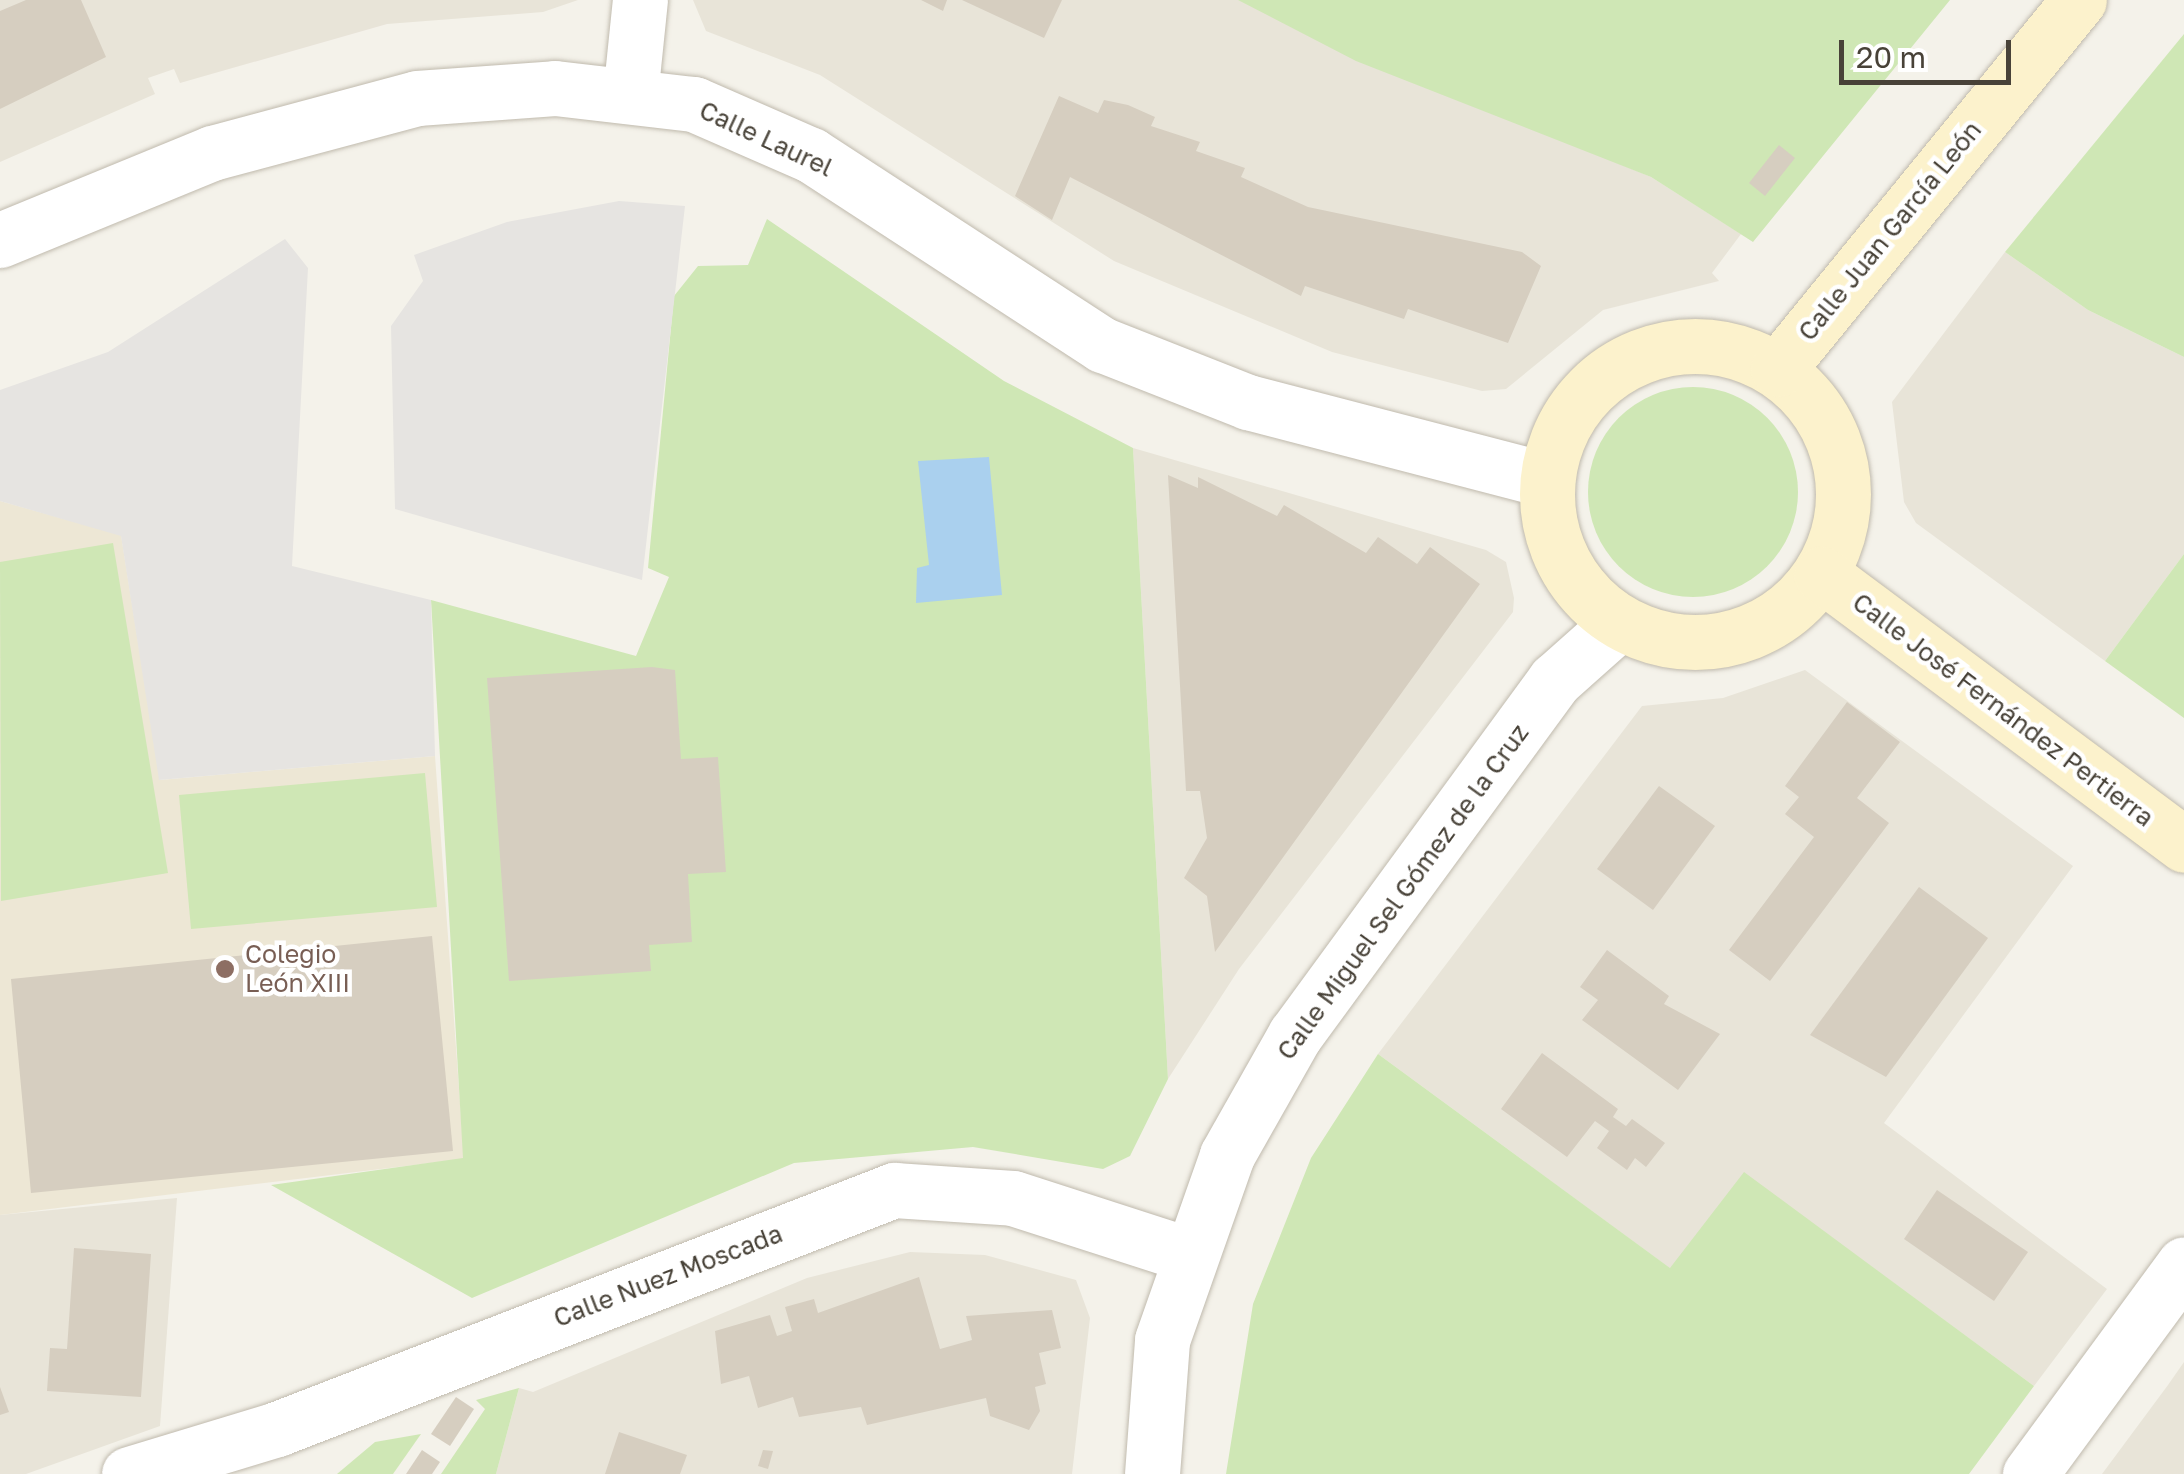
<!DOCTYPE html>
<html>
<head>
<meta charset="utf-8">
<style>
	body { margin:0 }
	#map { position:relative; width:2184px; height:1474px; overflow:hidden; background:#f4f2ea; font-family:"Golos Text",sans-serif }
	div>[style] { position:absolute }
	.residential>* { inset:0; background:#e8e4d8 }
	.education>* { inset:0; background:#ede7d5 }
	.green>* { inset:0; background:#cfe7b5 }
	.round { border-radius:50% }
	.parking>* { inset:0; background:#e6e4e1 }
	.water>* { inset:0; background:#aad0ee }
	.building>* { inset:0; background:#d6cec0 }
	.roads { filter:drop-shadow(0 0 2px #c0baad) drop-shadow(0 0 2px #c0baad) }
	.minor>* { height:55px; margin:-27.5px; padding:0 27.5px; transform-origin:27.5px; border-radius:27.5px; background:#fff }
	.tertiary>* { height:55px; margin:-27.5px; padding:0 27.5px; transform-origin:27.5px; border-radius:27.5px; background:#fff }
	.secondary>* { height:55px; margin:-27.5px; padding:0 27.5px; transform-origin:27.5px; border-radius:27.5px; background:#fcf2cc }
	.secondary>.ring { margin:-27.5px; padding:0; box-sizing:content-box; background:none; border:55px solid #fcf2cc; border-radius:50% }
	.dots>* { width:28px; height:28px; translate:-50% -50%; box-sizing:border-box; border:5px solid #fff; border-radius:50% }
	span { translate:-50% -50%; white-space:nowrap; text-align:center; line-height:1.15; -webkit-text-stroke:9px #fff; paint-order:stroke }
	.street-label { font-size:25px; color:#484238 }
	.education-label { font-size:25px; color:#785e54 }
	.left { translate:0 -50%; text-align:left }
	.scale { position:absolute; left:1839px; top:40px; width:172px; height:45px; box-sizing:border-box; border:5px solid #484238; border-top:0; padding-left:12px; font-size:30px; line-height:35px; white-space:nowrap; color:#484238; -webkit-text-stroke:8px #fff; paint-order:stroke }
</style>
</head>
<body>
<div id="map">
	<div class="residential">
		<i style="clip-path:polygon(0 0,578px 0,543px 12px,387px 24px,180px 83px,174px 69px,148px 78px,155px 94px,0 162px)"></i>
		<i style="clip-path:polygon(693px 0,1329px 0,1372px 61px,1651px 177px,1741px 234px,1712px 273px,1719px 281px,1603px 310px,1506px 389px,1482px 391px,1332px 352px,1114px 261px,820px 75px,706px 31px)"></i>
		<i style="clip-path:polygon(2005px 252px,2088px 310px,2184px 357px,2184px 554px,2105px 661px,1916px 523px,1904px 502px,1892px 402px)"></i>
		<i style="clip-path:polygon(1133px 448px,1486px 550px,1506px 562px,1514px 598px,1513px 612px,1239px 969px,1168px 1079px)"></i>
		<i style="clip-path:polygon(1805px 670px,2073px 866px,1884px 1123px,2107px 1289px,2034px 1386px,1744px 1173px,1671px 1269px,1378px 1054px,1642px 706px,1723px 698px)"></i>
		<i style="clip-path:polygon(177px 1198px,160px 1426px,26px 1474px,0 1474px,0 1215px)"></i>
		<i style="clip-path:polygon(910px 1252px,985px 1255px,1076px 1280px,1090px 1318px,1072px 1474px,496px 1474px,519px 1388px,533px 1392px,807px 1278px)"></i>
		<i style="clip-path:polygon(2184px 1362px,2184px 1474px,2102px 1474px,2168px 1385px)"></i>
	</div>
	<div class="education">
		<i style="clip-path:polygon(0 501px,121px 535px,160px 780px,435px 756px,464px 1159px,0 1215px)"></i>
	</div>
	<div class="green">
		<i style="clip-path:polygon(1238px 0,1950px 0,1753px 242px,1651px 177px,1356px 61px)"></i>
		<i style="clip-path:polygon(2184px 34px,2184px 357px,2088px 310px,2005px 252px)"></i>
		<i style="clip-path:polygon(767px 219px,1004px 381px,1133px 448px,1168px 1079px,1130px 1156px,1103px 1169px,973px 1147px,794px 1163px,472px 1298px,271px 1185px,463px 1158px,431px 600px,636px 656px,669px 577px,648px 568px,674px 296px,698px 266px,748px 265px)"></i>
		<i class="round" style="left:1588px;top:387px;width:210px;height:210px"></i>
		<i style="clip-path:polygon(113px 543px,168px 873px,1px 901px,0 562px)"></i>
		<i style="clip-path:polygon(2184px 554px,2184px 718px,2105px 661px)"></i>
		<i style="clip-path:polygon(425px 773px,437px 907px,191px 929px,179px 795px)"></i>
		<i style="clip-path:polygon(1378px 1054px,1670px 1268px,1744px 1172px,2034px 1386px,1969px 1474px,1226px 1474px,1253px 1304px,1311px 1158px)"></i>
		<i style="clip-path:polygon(519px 1388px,496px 1474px,441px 1474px,485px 1409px,476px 1400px)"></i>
		<i style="clip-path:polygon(421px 1434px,393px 1474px,337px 1474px,375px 1442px)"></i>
	</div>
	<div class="parking">
		<i style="clip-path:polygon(619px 201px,685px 206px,642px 580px,395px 509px,391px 326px,423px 281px,414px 255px,507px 222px)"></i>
		<i style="clip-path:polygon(285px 239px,308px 268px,292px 566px,431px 600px,435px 756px,159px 780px,121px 536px,0 501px,0 390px,108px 352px)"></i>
	</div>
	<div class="water">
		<i style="clip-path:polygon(989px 457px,1002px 595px,916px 603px,917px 568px,929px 565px,918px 461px)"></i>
	</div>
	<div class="building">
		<i style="clip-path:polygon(26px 0,81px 0,106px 57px,0 109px,0 11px)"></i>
		<i style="clip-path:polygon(921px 0,947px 0,943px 11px)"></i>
		<i style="clip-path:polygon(962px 0,1062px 0,1044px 38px)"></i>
		<i style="clip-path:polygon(1059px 96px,1098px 113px,1104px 100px,1128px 105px,1155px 117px,1151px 126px,1200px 142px,1196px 151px,1245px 168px,1241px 177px,1308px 207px,1522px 252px,1541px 266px,1508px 343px,1408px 309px,1404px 319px,1305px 286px,1301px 296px,1070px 177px,1052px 220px,1015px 196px)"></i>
		<i style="clip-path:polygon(1779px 145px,1795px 158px,1765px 196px,1749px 183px)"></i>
		<i style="clip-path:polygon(1168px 475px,1198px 488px,1198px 477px,1277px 516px,1284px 505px,1366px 553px,1378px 537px,1417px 564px,1430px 547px,1480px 584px,1215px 952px,1207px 896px,1184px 878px,1207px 838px,1200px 791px,1186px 791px)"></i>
		<i style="clip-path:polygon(652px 667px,675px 670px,681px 759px,718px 757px,726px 872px,688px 874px,692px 942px,649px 945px,651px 971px,509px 981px,487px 678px)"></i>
		<i style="clip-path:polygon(1847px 702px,1900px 742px,1857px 798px,1889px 823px,1770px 981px,1729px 950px,1814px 837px,1785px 814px,1799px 797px,1785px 786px)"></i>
		<i style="clip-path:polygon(1659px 786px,1715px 826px,1653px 910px,1597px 869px)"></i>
		<i style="clip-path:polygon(1919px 887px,1988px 938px,1886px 1077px,1810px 1035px)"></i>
		<i style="clip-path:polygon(432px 936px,453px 1151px,31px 1193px,11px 979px)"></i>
		<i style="clip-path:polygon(1607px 950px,1669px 996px,1664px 1004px,1720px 1034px,1678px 1090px,1582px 1020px,1598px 1000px,1580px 987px)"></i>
		<i style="clip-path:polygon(1542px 1053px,1618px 1109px,1613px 1117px,1626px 1126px,1632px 1119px,1665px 1143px,1646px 1167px,1635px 1158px,1627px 1170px,1597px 1148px,1609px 1131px,1595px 1121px,1567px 1157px,1501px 1109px)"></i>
		<i style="clip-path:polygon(1937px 1190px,2028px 1252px,1994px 1301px,1904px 1239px)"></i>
		<i style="clip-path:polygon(74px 1248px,151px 1254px,141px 1397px,47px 1391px,50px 1348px,67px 1349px)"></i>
		<i style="clip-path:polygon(919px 1277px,940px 1349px,972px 1340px,966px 1316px,1052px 1310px,1061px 1348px,1039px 1353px,1046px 1384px,1035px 1387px,1040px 1411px,1029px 1430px,990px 1416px,986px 1398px,867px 1425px,861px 1407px,799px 1417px,793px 1397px,758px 1408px,749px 1376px,721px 1384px,715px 1331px,770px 1315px,777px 1336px,792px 1331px,785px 1307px,814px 1299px,818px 1313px)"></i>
		<i style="clip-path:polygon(0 1387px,9px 1412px,0 1415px)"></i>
		<i style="clip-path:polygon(456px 1397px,474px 1409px,450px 1446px,431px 1434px)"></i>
		<i style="clip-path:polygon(619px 1432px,687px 1455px,680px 1474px,605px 1474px)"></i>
		<i style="clip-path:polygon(422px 1450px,440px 1462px,432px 1474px,406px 1474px)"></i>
		<i style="clip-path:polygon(763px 1450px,773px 1451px,768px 1469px,758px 1466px)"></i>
	</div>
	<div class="roads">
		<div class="minor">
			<i style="left:630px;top:96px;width:97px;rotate:-84.1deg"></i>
			<i style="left:129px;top:1474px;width:155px;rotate:-16.9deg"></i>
			<i style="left:277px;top:1429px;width:662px;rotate:-21.17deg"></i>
			<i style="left:894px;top:1190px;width:119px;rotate:3.8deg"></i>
			<i style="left:1013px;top:1198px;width:182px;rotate:17.9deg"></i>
			<i style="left:1152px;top:1474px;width:134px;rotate:-85.7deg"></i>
			<i style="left:1162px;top:1340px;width:196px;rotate:-70.6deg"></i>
			<i style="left:1227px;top:1155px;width:138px;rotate:-60.5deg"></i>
			<i style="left:1295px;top:1035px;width:440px;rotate:-53.8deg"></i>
			<i style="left:1555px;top:680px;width:86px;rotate:-41.7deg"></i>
			<i style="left:2030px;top:1474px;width:260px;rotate:-53.7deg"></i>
		</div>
		<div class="tertiary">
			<i style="left:0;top:240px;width:229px;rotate:-22.3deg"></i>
			<i style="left:212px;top:153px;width:212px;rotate:-15deg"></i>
			<i style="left:417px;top:98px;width:138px;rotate:-4.1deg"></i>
			<i style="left:555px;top:88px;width:140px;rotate:6.6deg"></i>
			<i style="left:694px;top:104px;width:128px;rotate:23.6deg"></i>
			<i style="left:811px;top:155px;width:348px;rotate:33.1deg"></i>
			<i style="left:1103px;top:345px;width:156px;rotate:21.5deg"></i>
			<i style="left:1248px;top:402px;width:309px;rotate:14.6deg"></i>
		</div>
		<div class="secondary">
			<i class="ring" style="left:1547px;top:346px;width:241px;height:241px"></i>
			<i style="left:1778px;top:369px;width:476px;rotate:-50.8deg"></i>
			<i style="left:1821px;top:574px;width:453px;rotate:36.7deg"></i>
		</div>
	</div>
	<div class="dots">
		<i style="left:225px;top:969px;background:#8d6e63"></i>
	</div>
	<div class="street-label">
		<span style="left:766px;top:139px;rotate:25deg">Calle Laurel</span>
		<span style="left:1890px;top:231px;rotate:-51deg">Calle Juan García León</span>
		<span style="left:2003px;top:710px;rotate:37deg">Calle José Fernández Pertierra</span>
		<span style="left:1403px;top:892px;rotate:-54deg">Calle Miguel Sel Gómez de la Cruz</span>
		<span style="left:668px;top:1276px;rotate:-21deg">Calle Nuez Moscada</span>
	</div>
	<div class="education-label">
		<span class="left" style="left:245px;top:969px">Colegio<br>León XIII</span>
	</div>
	<div class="scale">20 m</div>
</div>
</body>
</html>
